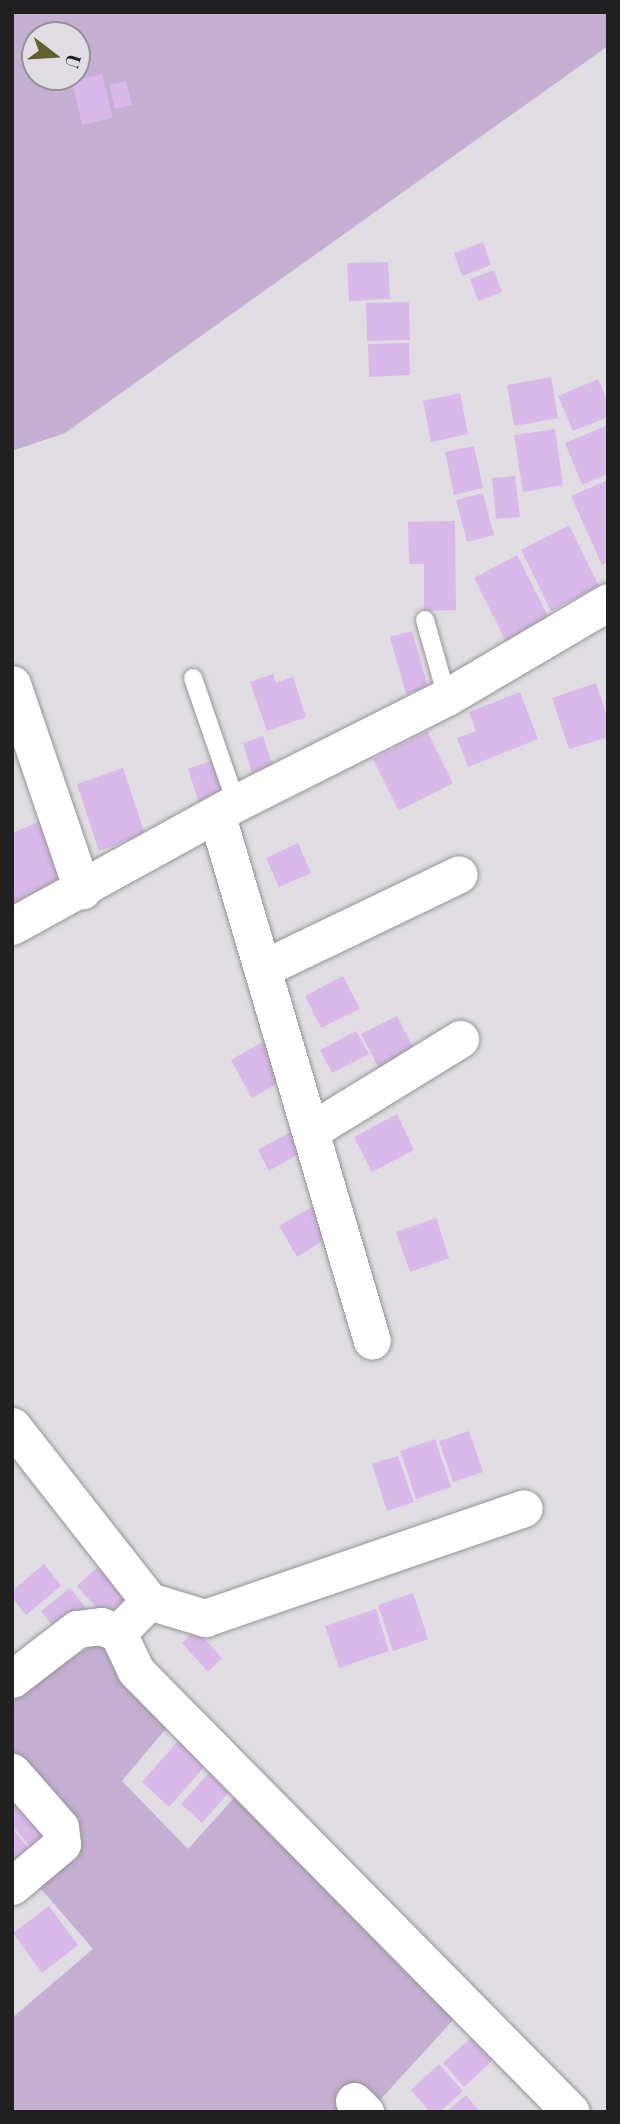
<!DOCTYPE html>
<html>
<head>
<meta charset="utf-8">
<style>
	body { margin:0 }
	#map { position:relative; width:620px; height:2124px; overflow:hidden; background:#e0dee2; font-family:"Playfair Display",serif }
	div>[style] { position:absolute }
	.green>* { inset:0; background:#c5afd2 }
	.building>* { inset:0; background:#d8b9ea }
	.roads { filter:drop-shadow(0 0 2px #959396) drop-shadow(0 0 2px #959396) }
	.lane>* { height:18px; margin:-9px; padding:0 9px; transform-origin:9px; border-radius:9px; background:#fff }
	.street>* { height:37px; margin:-18.5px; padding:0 18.5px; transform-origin:18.5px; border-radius:18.5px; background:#fff }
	span { translate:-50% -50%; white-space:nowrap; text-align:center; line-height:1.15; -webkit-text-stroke:7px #e0dee2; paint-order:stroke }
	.frame { position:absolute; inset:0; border:14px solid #202021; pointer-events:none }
	.north { position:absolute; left:21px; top:21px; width:70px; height:70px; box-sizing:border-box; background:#e0dee2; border:2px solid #939295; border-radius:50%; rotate:107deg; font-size:19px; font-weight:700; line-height:28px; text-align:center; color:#202021 }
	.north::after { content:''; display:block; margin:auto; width:24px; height:32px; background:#5f602d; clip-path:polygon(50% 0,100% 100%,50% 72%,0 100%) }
</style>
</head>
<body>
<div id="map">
	<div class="green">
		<i style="clip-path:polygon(evenodd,12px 12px,608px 12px,608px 46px,65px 433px,12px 451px,12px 12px,35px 35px,77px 35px,77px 77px,35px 77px,35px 35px)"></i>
		<i style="clip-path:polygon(100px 1640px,168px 1726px,122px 1781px,188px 1849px,240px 1791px,466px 2006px,369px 2112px,12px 2112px,12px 2018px,93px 1949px,30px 1876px,79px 1836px,12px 1749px,12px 1697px)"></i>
	</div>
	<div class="building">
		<i style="clip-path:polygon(102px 74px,113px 118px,82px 125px,72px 81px)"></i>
		<i style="clip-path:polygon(126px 81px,132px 105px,115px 109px,109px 85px)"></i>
		<i style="clip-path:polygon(483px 242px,491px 265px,462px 276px,454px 253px)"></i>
		<i style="clip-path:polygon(388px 262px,390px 299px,349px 301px,347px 263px)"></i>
		<i style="clip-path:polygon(494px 270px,502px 292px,478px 301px,470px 279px)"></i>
		<i style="clip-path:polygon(409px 302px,410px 340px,367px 341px,366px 303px)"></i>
		<i style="clip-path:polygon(409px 343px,410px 375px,369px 377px,368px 344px)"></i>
		<i style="clip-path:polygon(551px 377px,558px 418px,514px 426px,507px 385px)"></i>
		<i style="clip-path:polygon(598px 379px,608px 403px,608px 417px,573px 431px,558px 396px)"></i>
		<i style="clip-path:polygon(460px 393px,468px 434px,431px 442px,423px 401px)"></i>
		<i style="clip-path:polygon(608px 425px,608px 474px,582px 485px,565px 443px)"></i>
		<i style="clip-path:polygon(555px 429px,563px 485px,523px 492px,514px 435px)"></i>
		<i style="clip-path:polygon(474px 446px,483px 488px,454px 495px,445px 452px)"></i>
		<i style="clip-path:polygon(515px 476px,520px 517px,496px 519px,492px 478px)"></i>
		<i style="clip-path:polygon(608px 480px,608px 562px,602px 565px,571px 496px)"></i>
		<i style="clip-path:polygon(483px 493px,494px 535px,467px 542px,456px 500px)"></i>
		<i style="clip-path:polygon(455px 521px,456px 610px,424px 611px,424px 564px,409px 564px,408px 522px)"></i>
		<i style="clip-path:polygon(569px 525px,599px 586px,551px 611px,521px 550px)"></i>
		<i style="clip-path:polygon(517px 555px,550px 620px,507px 643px,474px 578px)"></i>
		<i style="clip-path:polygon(412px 631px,428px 687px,406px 694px,390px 637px)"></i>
		<i style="clip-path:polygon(273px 674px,276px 683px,293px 677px,306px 717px,267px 731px,250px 682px)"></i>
		<i style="clip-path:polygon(596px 683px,608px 719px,608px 737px,569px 749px,552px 698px)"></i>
		<i style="clip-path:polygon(520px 692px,538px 739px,468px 767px,457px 738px,476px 731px,469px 712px)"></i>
		<i style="clip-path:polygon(427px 731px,453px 783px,399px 811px,373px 759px)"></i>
		<i style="clip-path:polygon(263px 736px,273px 766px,252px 773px,243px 743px)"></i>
		<i style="clip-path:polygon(216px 759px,227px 793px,199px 803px,188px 769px)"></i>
		<i style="clip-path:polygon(123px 768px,145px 834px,99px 851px,77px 784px)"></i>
		<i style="clip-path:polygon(53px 816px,63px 887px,12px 909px,12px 833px)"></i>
		<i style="clip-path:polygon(298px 843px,311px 873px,279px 887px,266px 858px)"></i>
		<i style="clip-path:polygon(343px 976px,360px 1009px,321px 1028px,305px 996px)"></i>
		<i style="clip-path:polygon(397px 1016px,416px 1053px,381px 1072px,361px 1034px)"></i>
		<i style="clip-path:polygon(356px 1031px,369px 1054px,332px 1073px,320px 1050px)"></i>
		<i style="clip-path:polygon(264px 1041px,285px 1079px,252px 1098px,231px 1060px)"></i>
		<i style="clip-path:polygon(397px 1114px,414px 1150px,372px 1172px,354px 1137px)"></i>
		<i style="clip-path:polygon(292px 1131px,303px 1151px,269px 1171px,258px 1150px)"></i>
		<i style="clip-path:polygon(312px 1207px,329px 1237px,297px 1257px,279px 1226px)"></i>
		<i style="clip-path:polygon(436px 1218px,449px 1258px,410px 1272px,396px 1232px)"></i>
		<i style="clip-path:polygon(469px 1431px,483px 1472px,453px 1482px,439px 1441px)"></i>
		<i style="clip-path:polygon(435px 1439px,451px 1487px,416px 1499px,400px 1451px)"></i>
		<i style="clip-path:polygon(398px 1456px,414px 1502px,387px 1511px,372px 1464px)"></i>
		<i style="clip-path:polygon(102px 1563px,130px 1595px,105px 1617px,77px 1586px)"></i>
		<i style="clip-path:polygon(44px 1564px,61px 1586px,26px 1615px,12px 1598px,12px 1591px)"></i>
		<i style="clip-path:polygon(70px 1588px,87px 1609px,58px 1633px,41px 1611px)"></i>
		<i style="clip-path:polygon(413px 1593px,428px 1639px,393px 1651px,378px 1605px)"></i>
		<i style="clip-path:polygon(376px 1609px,389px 1651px,339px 1668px,325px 1626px)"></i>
		<i style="clip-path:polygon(196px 1630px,222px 1658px,208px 1672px,182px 1643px)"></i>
		<i style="clip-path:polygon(184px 1734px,212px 1758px,169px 1807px,142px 1782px)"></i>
		<i style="clip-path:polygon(216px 1765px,237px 1783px,202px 1823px,181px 1804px)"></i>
		<i style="clip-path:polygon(12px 1796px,57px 1835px,35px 1853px,12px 1825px)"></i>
		<i style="clip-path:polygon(12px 1828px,35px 1856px,12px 1871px)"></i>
		<i style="clip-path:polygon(49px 1906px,78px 1945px,42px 1973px,13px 1933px)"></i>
		<i style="clip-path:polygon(474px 2035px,495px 2058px,464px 2087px,443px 2063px)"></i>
		<i style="clip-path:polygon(439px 2064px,463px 2091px,440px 2112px,430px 2112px,411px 2090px)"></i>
		<i style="clip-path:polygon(466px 2095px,480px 2112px,446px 2112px)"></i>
	</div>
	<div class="roads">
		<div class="lane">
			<i style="left:425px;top:620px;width:80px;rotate:74.1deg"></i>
			<i style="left:193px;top:678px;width:132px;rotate:71deg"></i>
		</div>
		<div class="street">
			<i style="left:12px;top:684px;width:218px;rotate:71.2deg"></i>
			<i style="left:217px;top:816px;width:547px;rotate:73.55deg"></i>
			<i style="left:12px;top:926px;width:256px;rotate:-28.8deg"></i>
			<i style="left:236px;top:803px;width:236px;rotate:-26.7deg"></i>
			<i style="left:447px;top:697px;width:187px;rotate:-30.5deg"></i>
			<i style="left:264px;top:968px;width:216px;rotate:-25.7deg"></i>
			<i style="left:312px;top:1130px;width:174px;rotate:-31.6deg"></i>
			<i style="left:12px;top:1426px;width:222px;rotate:51.9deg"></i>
			<i style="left:149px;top:1601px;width:59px;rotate:16.9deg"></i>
			<i style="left:205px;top:1618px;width:337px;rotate:-19deg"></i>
			<i style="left:149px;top:1601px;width:45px;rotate:134.1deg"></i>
			<i style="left:118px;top:1633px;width:42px;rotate:64.7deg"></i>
			<i style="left:136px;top:1671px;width:619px;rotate:45.39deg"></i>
			<i style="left:12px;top:1679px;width:82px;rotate:-37.6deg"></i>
			<i style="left:77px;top:1629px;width:24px;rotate:-7deg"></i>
			<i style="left:101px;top:1626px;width:18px;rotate:22deg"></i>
			<i style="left:12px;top:1772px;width:73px;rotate:48.9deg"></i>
			<i style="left:60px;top:1827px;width:17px;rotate:83deg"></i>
			<i style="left:62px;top:1844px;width:65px;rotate:140deg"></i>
			<i style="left:354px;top:2101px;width:16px;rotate:45deg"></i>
		</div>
	</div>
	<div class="frame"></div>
	<div class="north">U</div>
</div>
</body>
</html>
